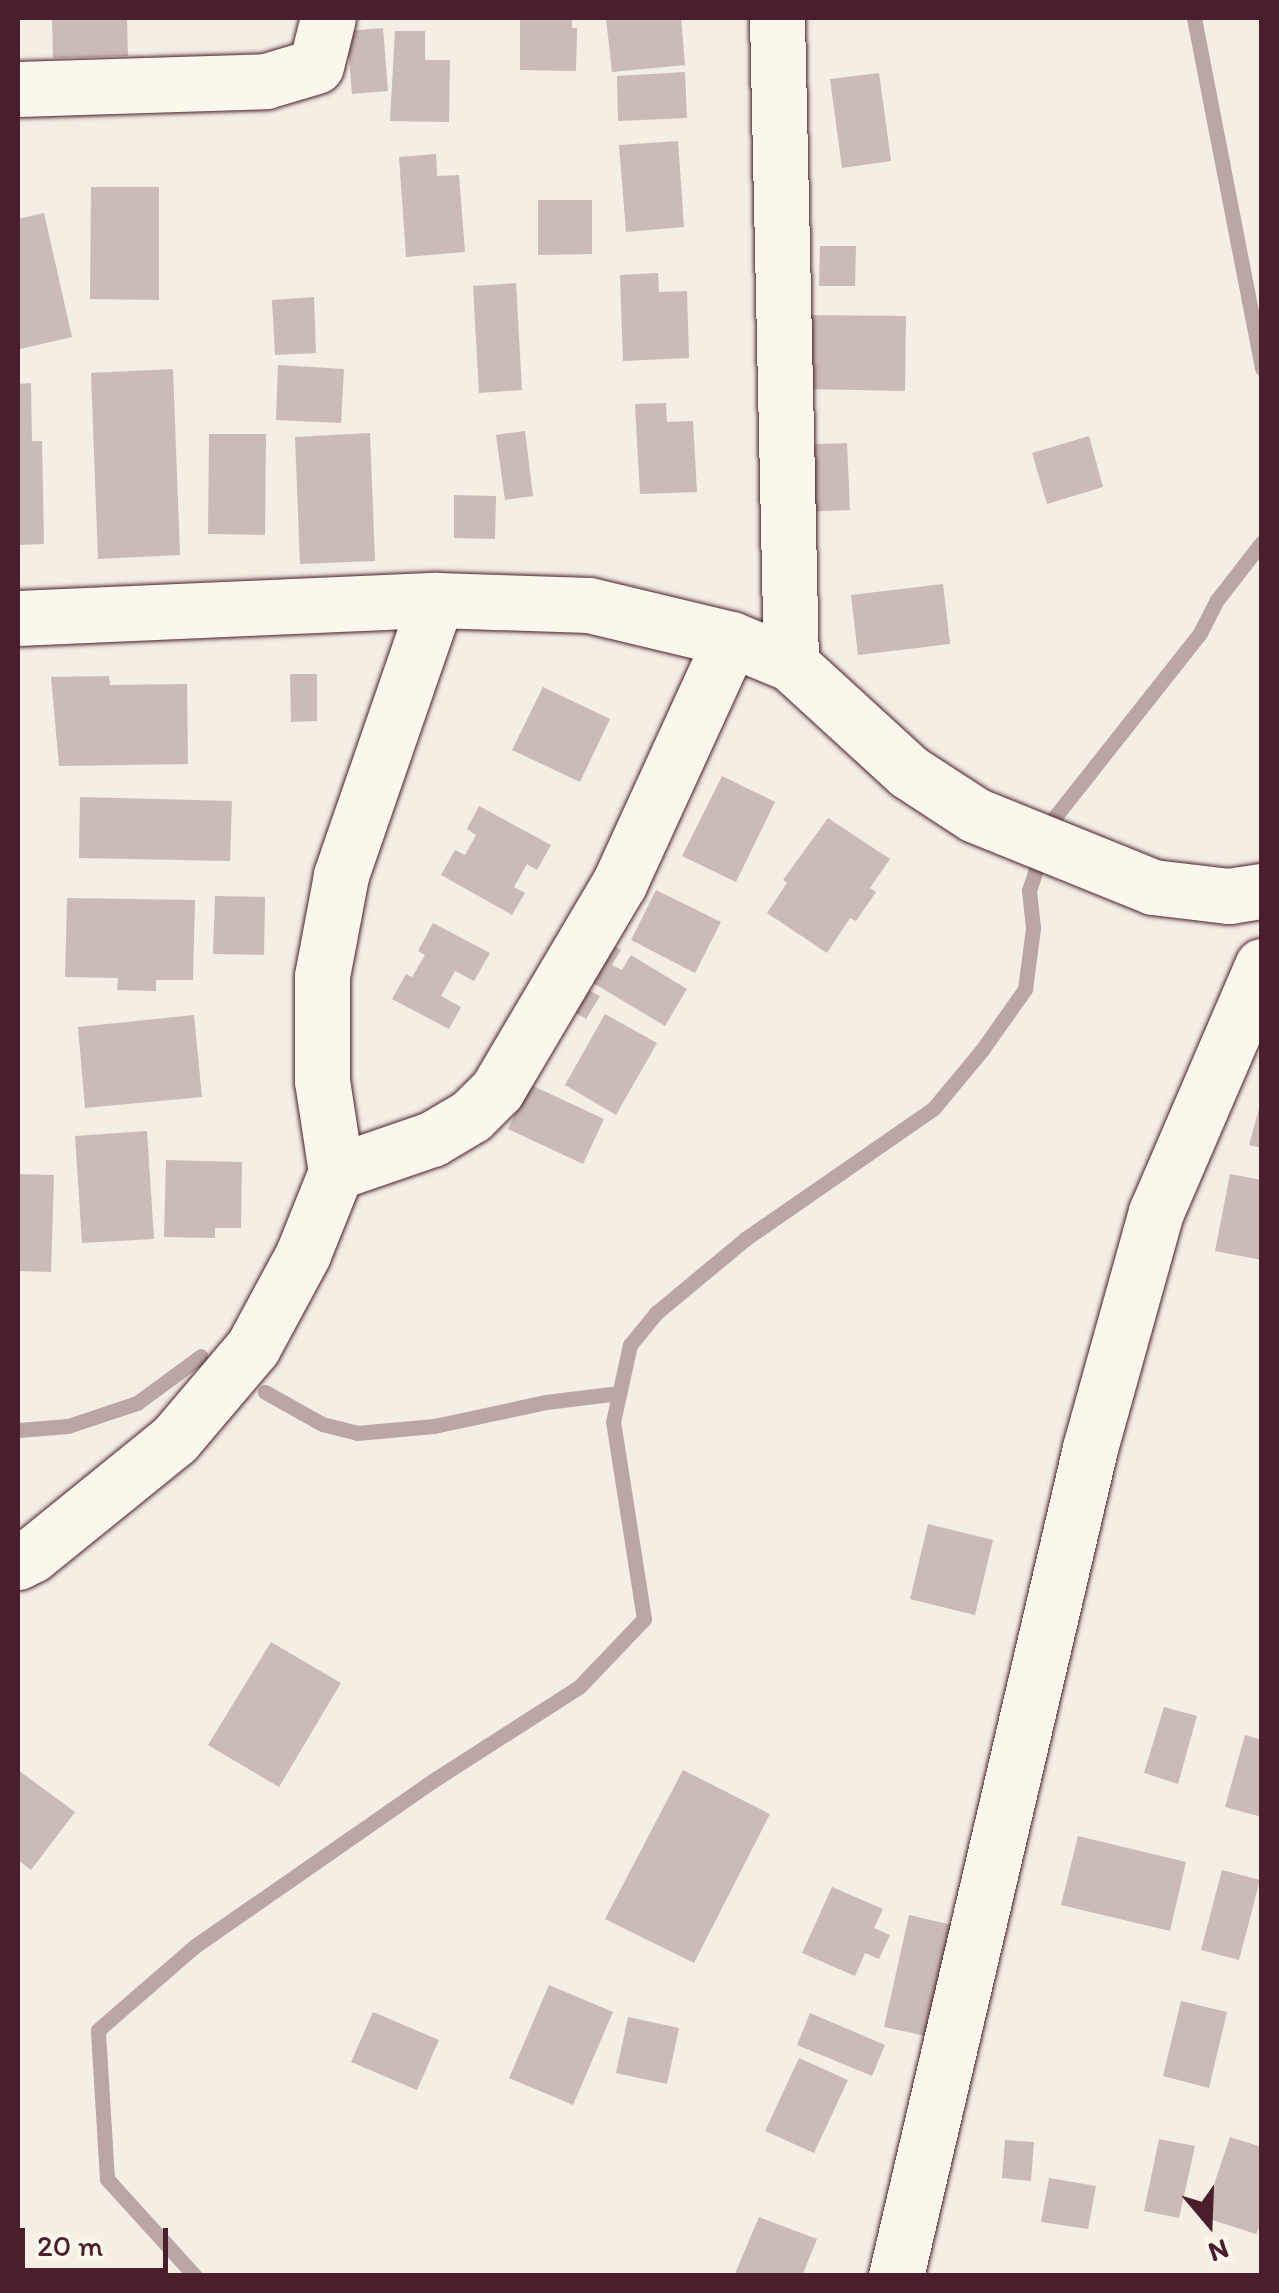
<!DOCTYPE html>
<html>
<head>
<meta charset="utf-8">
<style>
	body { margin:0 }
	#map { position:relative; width:1279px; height:2293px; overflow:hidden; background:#f4eee4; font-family:Itim,sans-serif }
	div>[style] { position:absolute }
	.stream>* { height:15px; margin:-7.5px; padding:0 7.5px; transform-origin:7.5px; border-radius:7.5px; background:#baa7a5 }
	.building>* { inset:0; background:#cabbb6 }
	.roads { filter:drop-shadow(0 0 2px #4a1f2b) drop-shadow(0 0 2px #4a1f2b) }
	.minor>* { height:55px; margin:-27.5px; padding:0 27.5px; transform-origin:27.5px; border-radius:27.5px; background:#fbf7ec }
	span { translate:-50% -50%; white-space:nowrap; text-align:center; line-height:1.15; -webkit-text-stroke:8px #fbf7ec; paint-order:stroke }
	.frame { position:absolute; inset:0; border:20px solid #4a1f2b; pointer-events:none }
	.north { position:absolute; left:1159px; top:2173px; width:100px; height:100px; -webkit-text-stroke:8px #fbf7ec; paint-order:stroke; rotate:161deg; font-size:28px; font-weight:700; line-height:40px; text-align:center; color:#4a1f2b }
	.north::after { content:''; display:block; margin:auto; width:35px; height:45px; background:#4a1f2b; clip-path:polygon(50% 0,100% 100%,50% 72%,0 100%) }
	.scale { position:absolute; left:20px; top:2228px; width:148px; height:45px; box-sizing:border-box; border:5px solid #4a1f2b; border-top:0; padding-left:12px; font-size:30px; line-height:35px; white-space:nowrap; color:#4a1f2b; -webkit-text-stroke:8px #fbf7ec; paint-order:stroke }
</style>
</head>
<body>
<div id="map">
	<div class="stream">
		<i style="left:1194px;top:18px;width:357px;rotate:79deg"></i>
		<i style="left:265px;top:1392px;width:65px;rotate:29.3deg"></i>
		<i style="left:322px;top:1424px;width:36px;rotate:14deg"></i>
		<i style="left:357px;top:1433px;width:77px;rotate:-5.2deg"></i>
		<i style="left:434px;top:1426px;width:115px;rotate:-12.1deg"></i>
		<i style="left:546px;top:1402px;width:74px;rotate:-7deg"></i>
		<i style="left:18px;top:1430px;width:50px;rotate:-4.6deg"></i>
		<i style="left:68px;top:1426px;width:73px;rotate:-18.4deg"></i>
		<i style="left:137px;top:1403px;width:79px;rotate:-36.3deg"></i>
		<i style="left:195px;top:2276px;width:131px;rotate:-132.2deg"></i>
		<i style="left:107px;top:2179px;width:149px;rotate:-93.5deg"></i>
		<i style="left:98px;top:2030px;width:128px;rotate:-40.9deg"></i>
		<i style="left:195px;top:1946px;width:295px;rotate:-34.8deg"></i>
		<i style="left:437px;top:1778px;width:169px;rotate:-32.7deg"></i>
		<i style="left:579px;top:1687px;width:94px;rotate:-46.3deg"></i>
		<i style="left:644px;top:1619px;width:199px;rotate:-98.9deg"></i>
		<i style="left:613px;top:1422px;width:79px;rotate:-77.6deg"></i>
		<i style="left:630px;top:1345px;width:41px;rotate:-50.9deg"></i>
		<i style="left:656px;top:1313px;width:116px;rotate:-39.7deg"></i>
		<i style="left:745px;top:1239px;width:229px;rotate:-34.7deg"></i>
		<i style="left:933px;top:1109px;width:77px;rotate:-50.3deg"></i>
		<i style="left:982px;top:1050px;width:75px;rotate:-54.8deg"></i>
		<i style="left:1025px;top:989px;width:62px;rotate:-82.5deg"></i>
		<i style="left:1033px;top:928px;width:38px;rotate:-96deg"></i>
		<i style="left:1029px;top:890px;width:76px;rotate:-70.9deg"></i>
		<i style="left:1054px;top:818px;width:236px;rotate:-51.7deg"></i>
		<i style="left:1200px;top:633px;width:37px;rotate:-63deg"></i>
		<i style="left:1217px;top:600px;width:73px;rotate:-52.2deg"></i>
	</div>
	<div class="building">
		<i style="clip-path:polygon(52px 18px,127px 18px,128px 56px,53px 58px)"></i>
		<i style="clip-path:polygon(520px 18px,572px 18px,572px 28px,577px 28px,576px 71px,520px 70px)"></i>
		<i style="clip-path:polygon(606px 18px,681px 18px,685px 65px,612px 72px)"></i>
		<i style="clip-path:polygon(383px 28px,388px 91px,352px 94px,347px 31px)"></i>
		<i style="clip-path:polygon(395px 31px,425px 31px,425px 60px,450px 60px,449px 122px,390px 121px)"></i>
		<i style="clip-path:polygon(685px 72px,687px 118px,618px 121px,617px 76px)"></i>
		<i style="clip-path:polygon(879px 73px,891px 161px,842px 168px,830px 79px)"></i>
		<i style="clip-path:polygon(678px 141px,684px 227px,626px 232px,619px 145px)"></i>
		<i style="clip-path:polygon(436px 154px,437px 176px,459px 175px,465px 252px,406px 257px,399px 157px)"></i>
		<i style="clip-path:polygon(91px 187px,159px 187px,159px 300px,90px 299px)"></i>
		<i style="clip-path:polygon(538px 200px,592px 200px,592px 254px,538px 255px)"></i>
		<i style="clip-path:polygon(44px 213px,72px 337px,20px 349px,18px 219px)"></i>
		<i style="clip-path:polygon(820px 246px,856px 246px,855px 286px,819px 286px)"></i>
		<i style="clip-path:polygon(658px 273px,659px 292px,687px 291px,689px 358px,623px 361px,620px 275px)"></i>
		<i style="clip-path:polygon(516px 283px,522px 390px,479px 393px,473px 286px)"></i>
		<i style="clip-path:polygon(314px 297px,316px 353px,275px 355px,272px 300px)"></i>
		<i style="clip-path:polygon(807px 315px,906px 316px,905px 391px,805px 389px)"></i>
		<i style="clip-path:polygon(278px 365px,344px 369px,341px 423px,276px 420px)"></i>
		<i style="clip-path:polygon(173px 369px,180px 555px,98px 559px,91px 373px)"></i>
		<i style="clip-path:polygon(31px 383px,32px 441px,42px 441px,44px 544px,18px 545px,18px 384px)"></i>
		<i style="clip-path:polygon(666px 403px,667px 422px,693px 421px,697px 492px,640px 494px,635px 404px)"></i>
		<i style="clip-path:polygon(525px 431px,533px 496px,505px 500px,496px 435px)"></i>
		<i style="clip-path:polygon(370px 433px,375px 561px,300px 564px,295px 437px)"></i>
		<i style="clip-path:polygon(209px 434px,266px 434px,265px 535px,208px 534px)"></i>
		<i style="clip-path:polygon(1089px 436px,1103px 487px,1047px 504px,1032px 453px)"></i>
		<i style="clip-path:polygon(847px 443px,850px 510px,801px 512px,798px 445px)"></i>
		<i style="clip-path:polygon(454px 495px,496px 496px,495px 539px,454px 538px)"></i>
		<i style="clip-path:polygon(943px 584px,950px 644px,858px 655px,851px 595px)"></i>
		<i style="clip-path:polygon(290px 674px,317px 674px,317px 721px,291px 722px)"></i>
		<i style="clip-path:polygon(109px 676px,110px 685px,187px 684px,188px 764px,59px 766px,51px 677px)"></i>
		<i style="clip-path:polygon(543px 687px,610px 719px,580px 782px,512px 750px)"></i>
		<i style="clip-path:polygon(722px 776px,775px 802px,736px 882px,682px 856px)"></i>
		<i style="clip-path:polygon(80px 797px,232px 801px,230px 861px,79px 858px)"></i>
		<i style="clip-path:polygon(479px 806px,551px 845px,537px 870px,527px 864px,514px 887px,525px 893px,512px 915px,441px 875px,455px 850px,465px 855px,476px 835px,467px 829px)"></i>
		<i style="clip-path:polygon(828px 818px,890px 859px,870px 888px,876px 892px,856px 921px,850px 918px,827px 953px,767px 913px,787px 883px,783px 880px)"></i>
		<i style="clip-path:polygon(656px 890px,721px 922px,695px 973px,631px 940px)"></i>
		<i style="clip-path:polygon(215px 896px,265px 897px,264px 955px,213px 954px)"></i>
		<i style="clip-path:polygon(67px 898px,195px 900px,193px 980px,156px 980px,156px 991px,117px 990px,118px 978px,65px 977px)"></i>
		<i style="clip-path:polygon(433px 923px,490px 953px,474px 981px,455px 971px,441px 996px,461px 1007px,449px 1029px,392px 999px,406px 974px,412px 977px,425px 955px,418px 951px)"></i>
		<i style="clip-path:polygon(600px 937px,621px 950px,612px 965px,622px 970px,631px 955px,687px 989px,665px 1026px,578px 974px)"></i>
		<i style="clip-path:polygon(578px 985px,600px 996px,586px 1019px,565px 1007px)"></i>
		<i style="clip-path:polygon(605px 1014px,657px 1043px,616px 1115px,565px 1085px)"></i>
		<i style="clip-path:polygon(194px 1015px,202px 1097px,85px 1108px,78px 1027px)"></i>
		<i style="clip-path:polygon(529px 1084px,604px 1119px,583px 1164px,508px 1129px)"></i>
		<i style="clip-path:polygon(1260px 1105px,1262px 1105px,1262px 1148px,1249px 1145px)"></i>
		<i style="clip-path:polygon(147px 1131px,154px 1239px,82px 1243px,75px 1136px)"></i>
		<i style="clip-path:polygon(166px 1160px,242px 1162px,241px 1228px,215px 1228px,215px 1238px,164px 1237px)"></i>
		<i style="clip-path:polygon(18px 1174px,54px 1175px,51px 1272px,18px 1271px)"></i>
		<i style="clip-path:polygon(1230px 1174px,1262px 1180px,1262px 1260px,1215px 1251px)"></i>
		<i style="clip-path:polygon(928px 1524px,993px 1540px,975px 1615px,910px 1599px)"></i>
		<i style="clip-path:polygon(271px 1642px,341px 1683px,279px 1787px,208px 1745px)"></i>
		<i style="clip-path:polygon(1164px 1707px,1197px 1716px,1178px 1784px,1144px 1773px)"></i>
		<i style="clip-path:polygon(1245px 1735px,1262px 1740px,1262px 1817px,1225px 1807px)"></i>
		<i style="clip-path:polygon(18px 1770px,75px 1812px,31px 1870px,18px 1860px)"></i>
		<i style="clip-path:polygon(683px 1770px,770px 1814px,694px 1963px,605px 1919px)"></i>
		<i style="clip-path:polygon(1078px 1836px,1186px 1862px,1170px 1931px,1061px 1905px)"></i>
		<i style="clip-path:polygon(1222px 1870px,1260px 1880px,1239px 1960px,1201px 1950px)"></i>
		<i style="clip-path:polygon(832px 1887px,883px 1909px,874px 1928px,890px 1935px,879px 1959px,865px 1953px,855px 1976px,802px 1953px)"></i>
		<i style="clip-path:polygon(909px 1915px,952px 1925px,926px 2036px,884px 2027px)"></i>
		<i style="clip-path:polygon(549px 1985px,613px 2012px,573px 2105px,509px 2078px)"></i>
		<i style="clip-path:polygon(1181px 2001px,1227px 2012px,1209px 2088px,1163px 2076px)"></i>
		<i style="clip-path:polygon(373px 2012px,439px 2040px,417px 2090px,351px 2062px)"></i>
		<i style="clip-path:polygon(810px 2013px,885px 2045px,872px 2076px,797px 2045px)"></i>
		<i style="clip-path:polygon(628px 2017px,679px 2028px,667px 2084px,616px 2073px)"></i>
		<i style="clip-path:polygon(799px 2058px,848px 2080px,814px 2153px,765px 2131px)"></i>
		<i style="clip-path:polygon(1230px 2137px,1262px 2147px,1262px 2220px,1256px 2234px,1203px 2217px)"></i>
		<i style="clip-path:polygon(1159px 2139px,1195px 2146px,1179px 2218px,1144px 2211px)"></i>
		<i style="clip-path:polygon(1005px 2140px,1034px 2142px,1031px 2181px,1002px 2178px)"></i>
		<i style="clip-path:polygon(1049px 2178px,1096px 2186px,1088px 2229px,1041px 2222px)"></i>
		<i style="clip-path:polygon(759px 2217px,817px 2239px,802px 2276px,734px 2276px)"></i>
	</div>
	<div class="roads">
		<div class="minor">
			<i style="left:777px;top:18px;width:646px;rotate:88.76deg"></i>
			<i style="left:18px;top:89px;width:248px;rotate:-1.8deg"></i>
			<i style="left:266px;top:81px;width:52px;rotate:-16.7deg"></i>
			<i style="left:316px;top:66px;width:49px;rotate:-76deg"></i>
			<i style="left:18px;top:618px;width:418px;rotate:-2.5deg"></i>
			<i style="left:436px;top:600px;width:153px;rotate:1.9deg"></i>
			<i style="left:589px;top:605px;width:146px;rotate:13.5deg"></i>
			<i style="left:731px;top:639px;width:65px;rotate:22.6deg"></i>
			<i style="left:791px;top:664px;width:160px;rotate:42.5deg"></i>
			<i style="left:909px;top:772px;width:79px;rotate:33.1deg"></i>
			<i style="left:975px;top:815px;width:192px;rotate:22deg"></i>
			<i style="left:1153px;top:887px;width:77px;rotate:6.8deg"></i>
			<i style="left:1229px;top:896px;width:33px;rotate:-9deg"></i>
			<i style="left:336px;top:1172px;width:102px;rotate:-19deg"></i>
			<i style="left:432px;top:1139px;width:45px;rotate:-30.5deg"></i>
			<i style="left:471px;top:1116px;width:37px;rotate:-45deg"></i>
			<i style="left:497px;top:1090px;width:239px;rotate:-59.4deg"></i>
			<i style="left:619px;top:884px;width:269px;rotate:-65.4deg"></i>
			<i style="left:18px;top:1562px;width:16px;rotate:-27deg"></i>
			<i style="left:32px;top:1555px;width:184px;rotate:-39deg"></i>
			<i style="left:175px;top:1439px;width:121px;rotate:-49.7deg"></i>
			<i style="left:253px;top:1347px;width:106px;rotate:-61.7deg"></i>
			<i style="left:303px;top:1254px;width:88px;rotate:-68.1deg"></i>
			<i style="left:336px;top:1172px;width:92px;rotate:-98.7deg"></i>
			<i style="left:322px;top:1081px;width:105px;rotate:-90deg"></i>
			<i style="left:322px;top:976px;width:103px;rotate:-79.3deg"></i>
			<i style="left:341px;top:875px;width:291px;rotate:-70.9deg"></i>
			<i style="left:896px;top:2276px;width:850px;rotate:-76.81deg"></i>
			<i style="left:1090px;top:1448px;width:245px;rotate:-74.4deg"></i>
			<i style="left:1156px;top:1212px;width:268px;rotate:-66.7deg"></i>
		</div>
	</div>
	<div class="frame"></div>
	<div class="north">N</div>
	<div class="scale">20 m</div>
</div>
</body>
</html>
